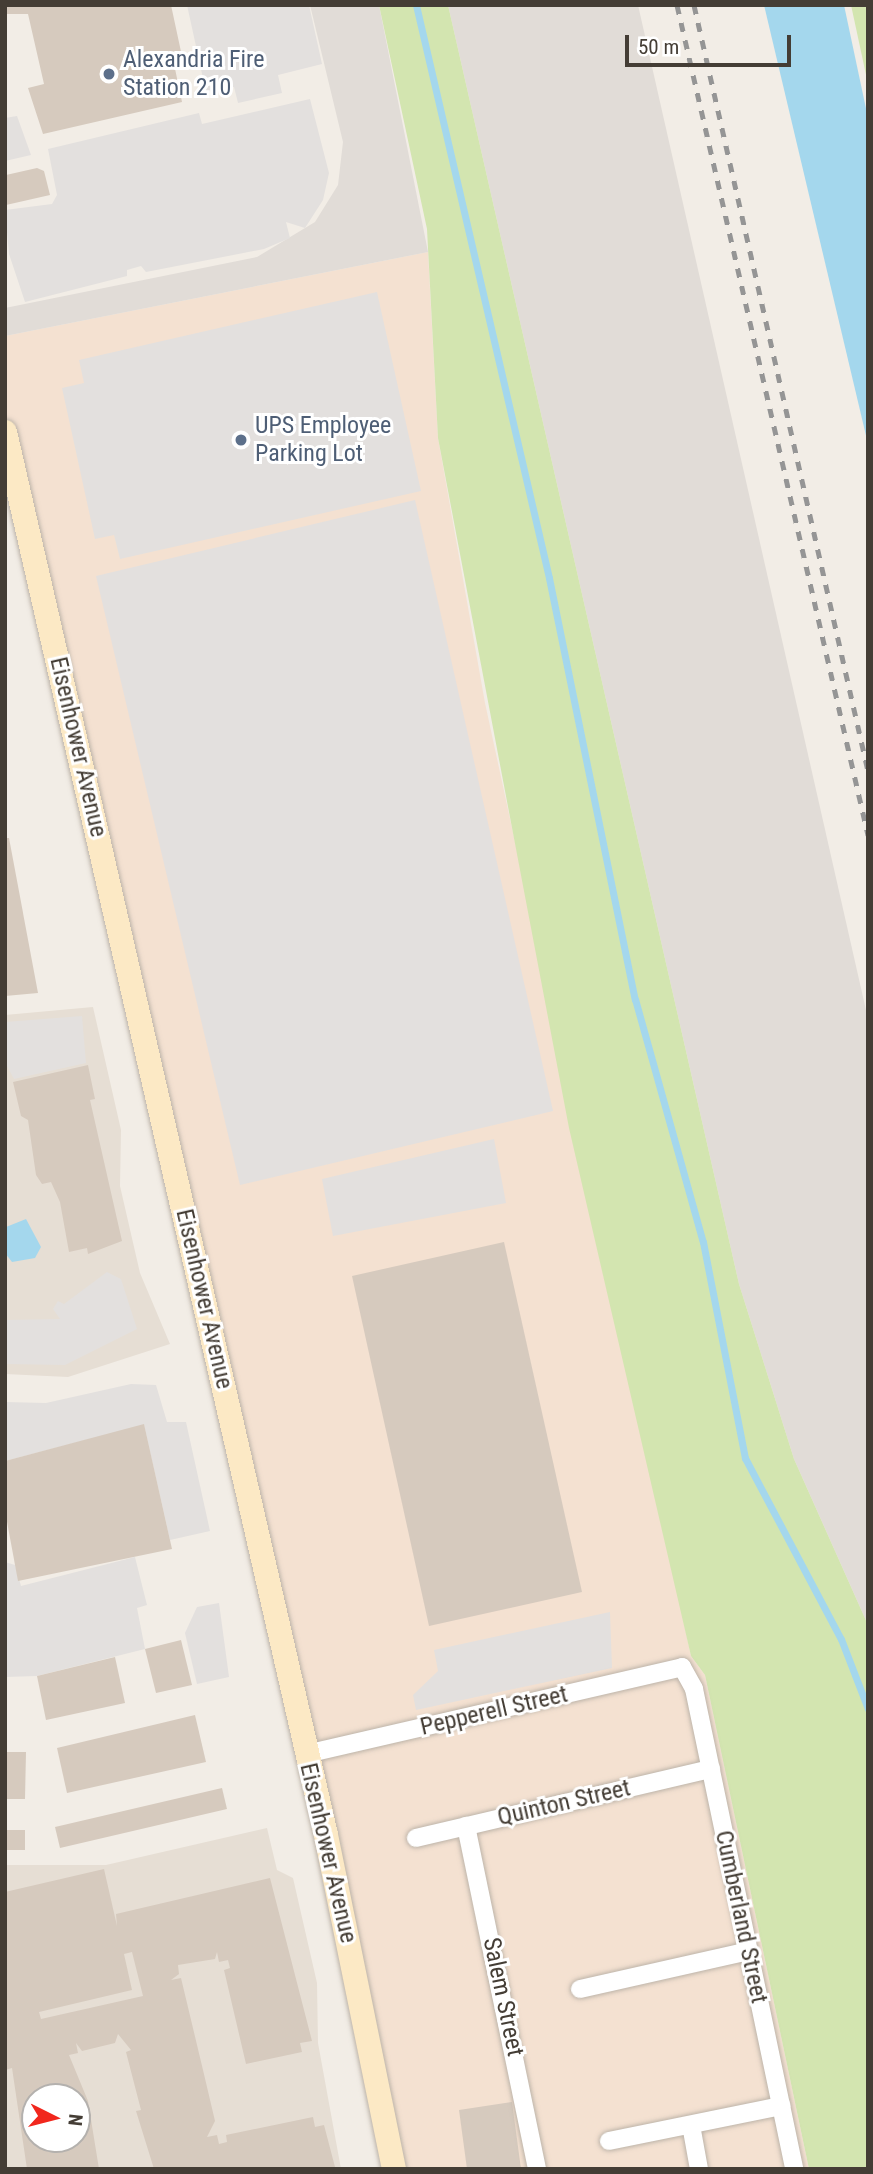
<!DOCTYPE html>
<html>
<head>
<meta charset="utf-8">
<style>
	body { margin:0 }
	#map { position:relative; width:873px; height:2174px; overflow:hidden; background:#f2ede6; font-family:"Roboto Condensed",sans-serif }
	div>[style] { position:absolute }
	.residential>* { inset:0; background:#e6ded4 }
	.commercial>* { inset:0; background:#f4e1d1 }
	.industrial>* { inset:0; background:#e1dcd7 }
	.green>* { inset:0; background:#d3e5b0 }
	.parking>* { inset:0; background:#e3e0de }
	.water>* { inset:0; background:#a4d7ed }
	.stream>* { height:7px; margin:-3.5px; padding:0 3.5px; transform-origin:3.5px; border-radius:3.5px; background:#a4d7ed }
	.building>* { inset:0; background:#d6cabe }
	.roads { filter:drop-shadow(0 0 2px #bdb4a9) drop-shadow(0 0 2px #bdb4a9) }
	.street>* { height:18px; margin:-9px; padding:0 9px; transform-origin:9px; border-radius:9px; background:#fff }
	.secondary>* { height:24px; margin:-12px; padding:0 12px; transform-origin:12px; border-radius:12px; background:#fce9c5 }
	.rail>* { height:5px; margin-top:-2.5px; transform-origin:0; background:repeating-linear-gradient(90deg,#959595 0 9px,transparent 0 18px) }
	.dots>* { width:19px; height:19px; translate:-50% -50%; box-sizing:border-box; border:4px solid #fff; border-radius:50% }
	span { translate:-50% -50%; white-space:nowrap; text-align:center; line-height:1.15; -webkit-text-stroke:6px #fff; paint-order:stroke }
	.service-label { font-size:24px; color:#4e5e75 }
	.left { translate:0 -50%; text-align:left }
	.street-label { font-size:24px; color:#443d35 }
	.frame { position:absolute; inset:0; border:7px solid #443d35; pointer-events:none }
	.north { position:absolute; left:21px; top:2083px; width:70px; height:70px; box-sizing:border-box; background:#fff; border:2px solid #b4b1ae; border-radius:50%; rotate:96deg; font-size:19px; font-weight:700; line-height:28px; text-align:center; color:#443d35 }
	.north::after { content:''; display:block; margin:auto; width:24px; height:32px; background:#f1271d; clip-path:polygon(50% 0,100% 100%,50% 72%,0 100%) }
	.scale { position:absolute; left:625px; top:35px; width:166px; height:32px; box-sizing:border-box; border:4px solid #443d35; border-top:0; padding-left:9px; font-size:21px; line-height:24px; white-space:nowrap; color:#443d35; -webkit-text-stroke:5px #fff; paint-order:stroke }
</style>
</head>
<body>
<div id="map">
	<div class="residential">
		<i style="clip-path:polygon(93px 1007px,121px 1130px,120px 1186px,140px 1273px,170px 1344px,68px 1377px,5px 1374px,5px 1015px)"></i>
		<i style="clip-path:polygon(evenodd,267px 1828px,277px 1870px,293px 1878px,317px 1983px,318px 2043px,341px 2169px,5px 2169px,5px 1865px,106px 1865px,267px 1828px,35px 2097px,77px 2097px,77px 2139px,35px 2139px,35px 2097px)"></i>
	</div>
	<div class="commercial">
		<i style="clip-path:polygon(428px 252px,438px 438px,485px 703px,691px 1656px,705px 1675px,809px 2169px,394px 2169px,5px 432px,5px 336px)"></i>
	</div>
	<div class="industrial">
		<i style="clip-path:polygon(310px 5px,379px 5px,428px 252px,5px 336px,5px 308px,257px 257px,315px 222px,338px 185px,343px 142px)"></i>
		<i style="clip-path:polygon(448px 5px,638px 5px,868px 1019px,868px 1625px,794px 1459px,739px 1284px)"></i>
	</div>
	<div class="green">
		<i style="clip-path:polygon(379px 5px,448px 5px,739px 1284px,794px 1459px,868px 1625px,868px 2169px,809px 2169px,705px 1675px,691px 1656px,569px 1128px,438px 438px,427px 229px)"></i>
		<i style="clip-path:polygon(851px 5px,868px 5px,868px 84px)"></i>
	</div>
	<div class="parking">
		<i style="clip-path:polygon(187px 5px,309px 5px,322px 64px,278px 75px,282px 93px,238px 103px,234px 87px,206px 92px)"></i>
		<i style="clip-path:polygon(310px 99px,329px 173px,323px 200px,305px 228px,286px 222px,290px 238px,264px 249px,146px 272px,141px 266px,127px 270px,127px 276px,25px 302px,9px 254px,5px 210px,52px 204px,57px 195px,48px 149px,199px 113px,202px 124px)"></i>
		<i style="clip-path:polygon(17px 116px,31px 155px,5px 161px,5px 118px)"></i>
		<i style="clip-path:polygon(377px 292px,421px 491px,120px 559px,114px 535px,95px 539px,62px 388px,84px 383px,79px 360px)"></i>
		<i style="clip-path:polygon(415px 500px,553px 1111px,240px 1185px,96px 576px)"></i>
		<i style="clip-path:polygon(82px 1016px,86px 1063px,14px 1079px,7px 1066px,5px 1080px,5px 1022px)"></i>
		<i style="clip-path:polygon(494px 1139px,506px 1203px,333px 1236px,322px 1179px)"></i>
		<i style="clip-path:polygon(107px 1272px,121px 1279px,137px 1329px,65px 1365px,5px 1364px,5px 1320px,60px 1319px,53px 1309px,58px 1301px,64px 1304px)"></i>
		<i style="clip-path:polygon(131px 1384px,156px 1385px,167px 1422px,186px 1422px,210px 1531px,170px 1540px,144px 1425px,5px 1461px,5px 1402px,46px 1403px)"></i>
		<i style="clip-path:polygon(135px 1557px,147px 1605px,137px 1608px,145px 1649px,37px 1676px,5px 1677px,5px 1562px,15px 1565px,21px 1586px)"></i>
		<i style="clip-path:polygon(219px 1603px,229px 1677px,197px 1684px,185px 1633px,197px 1607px)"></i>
		<i style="clip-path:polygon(610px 1612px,612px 1668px,416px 1710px,413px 1695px,438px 1671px,434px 1650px)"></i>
	</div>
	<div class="water">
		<i style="clip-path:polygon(764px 5px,844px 5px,868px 118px,868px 444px)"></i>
		<i style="clip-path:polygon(26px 1219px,41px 1247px,35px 1258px,12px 1262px,5px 1253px,6px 1227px)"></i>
	</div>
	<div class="stream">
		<i style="left:416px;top:5px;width:588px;rotate:76.93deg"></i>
		<i style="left:549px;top:578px;width:430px;rotate:78.5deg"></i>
		<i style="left:635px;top:999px;width:252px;rotate:74.4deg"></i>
		<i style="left:703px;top:1242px;width:220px;rotate:79deg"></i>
		<i style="left:745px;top:1458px;width:205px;rotate:62.1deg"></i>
		<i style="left:841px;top:1639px;width:75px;rotate:68.9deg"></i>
	</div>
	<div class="building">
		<i style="clip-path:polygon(5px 5px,171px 5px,183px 61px,174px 64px,182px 102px,43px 134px,28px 88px,44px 84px,28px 14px,5px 14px)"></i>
		<i style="clip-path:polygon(37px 168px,44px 171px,50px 195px,6px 205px,6px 175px)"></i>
		<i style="clip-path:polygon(5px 838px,9px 838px,38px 993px,5px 996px)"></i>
		<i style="clip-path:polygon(88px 1065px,95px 1099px,90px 1100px,122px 1241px,88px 1254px,87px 1248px,69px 1252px,60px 1202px,51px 1182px,42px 1184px,36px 1175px,28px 1120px,21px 1116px,13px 1082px)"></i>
		<i style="clip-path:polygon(504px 1242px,582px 1592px,429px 1626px,352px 1276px)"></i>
		<i style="clip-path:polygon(144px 1424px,172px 1549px,18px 1581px,5px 1511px,5px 1461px)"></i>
		<i style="clip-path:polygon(181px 1640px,192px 1685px,156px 1693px,145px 1649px)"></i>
		<i style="clip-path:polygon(115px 1657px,125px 1703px,46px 1720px,37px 1676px)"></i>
		<i style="clip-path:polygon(195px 1715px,206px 1762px,67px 1793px,57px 1748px)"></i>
		<i style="clip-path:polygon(5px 1752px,26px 1752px,25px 1799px,5px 1799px)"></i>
		<i style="clip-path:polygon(222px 1788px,227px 1809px,60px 1848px,55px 1827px)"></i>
		<i style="clip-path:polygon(5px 1830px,25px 1830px,25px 1850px,5px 1850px)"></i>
		<i style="clip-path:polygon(evenodd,104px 1869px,117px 1926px,116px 1914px,270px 1878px,312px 2041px,300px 2043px,302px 2052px,246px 2064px,224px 1970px,230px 1968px,228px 1960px,219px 1962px,217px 1952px,215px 1959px,178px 1965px,179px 1974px,171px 1980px,181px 1978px,203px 2070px,215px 2121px,207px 2137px,217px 2135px,219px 2144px,227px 2142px,226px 2135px,313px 2117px,315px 2127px,324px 2125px,335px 2167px,154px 2169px,136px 2111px,141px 2110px,126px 2052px,131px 2050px,118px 2034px,115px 2043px,82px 2051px,76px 2043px,78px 2053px,69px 2055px,88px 2101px,99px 2169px,27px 2169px,12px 2068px,5px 2070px,5px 1892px,104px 1869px,132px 1952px,143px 1996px,41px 2019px,39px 2012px,132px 1990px,124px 1954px,132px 1952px,104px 1869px,35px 2097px,77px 2097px,77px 2139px,35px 2139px,35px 2097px)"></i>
		<i style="clip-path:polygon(512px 2102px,521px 2169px,467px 2169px,459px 2110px)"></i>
	</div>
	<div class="roads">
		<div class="street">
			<i style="left:306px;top:1754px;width:386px;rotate:-13deg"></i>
			<i style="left:682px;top:1667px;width:25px;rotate:61deg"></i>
			<i style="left:694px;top:1689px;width:490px;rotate:78.2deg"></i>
			<i style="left:466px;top:1826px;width:350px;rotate:78.3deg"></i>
			<i style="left:416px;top:1838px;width:303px;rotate:-13.2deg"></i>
			<i style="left:580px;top:1989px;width:172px;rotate:-12.7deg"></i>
			<i style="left:691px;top:2125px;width:45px;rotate:79.7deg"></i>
			<i style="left:609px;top:2141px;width:176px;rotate:-11.5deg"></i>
		</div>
		<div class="secondary">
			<i style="left:5px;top:432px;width:1439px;rotate:77.11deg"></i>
			<i style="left:326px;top:1835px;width:341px;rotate:78.5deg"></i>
		</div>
	</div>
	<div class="rail">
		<i style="left:677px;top:5px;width:852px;rotate:77.04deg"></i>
		<i style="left:694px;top:5px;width:786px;rotate:77.2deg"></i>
	</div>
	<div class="dots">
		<i style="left:109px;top:74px;background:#5c6f8a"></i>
		<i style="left:241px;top:440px;background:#5c6f8a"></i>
	</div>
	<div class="service-label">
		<span class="left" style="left:123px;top:74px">Alexandria Fire<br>Station 210</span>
		<span class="left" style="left:255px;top:440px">UPS Employee<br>Parking Lot</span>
	</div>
	<div class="street-label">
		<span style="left:78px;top:747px;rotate:77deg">Eisenhower Avenue</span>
		<span style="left:204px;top:1299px;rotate:77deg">Eisenhower Avenue</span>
		<span style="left:494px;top:1711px;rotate:-13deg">Pepperell Street</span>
		<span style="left:564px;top:1803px;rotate:-13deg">Quinton Street</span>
		<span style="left:328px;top:1853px;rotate:77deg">Eisenhower Avenue</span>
		<span style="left:741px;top:1917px;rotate:78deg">Cumberland Street</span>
		<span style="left:503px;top:1997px;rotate:78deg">Salem Street</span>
	</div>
	<div class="frame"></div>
	<div class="north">N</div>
	<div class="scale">50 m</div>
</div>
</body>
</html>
